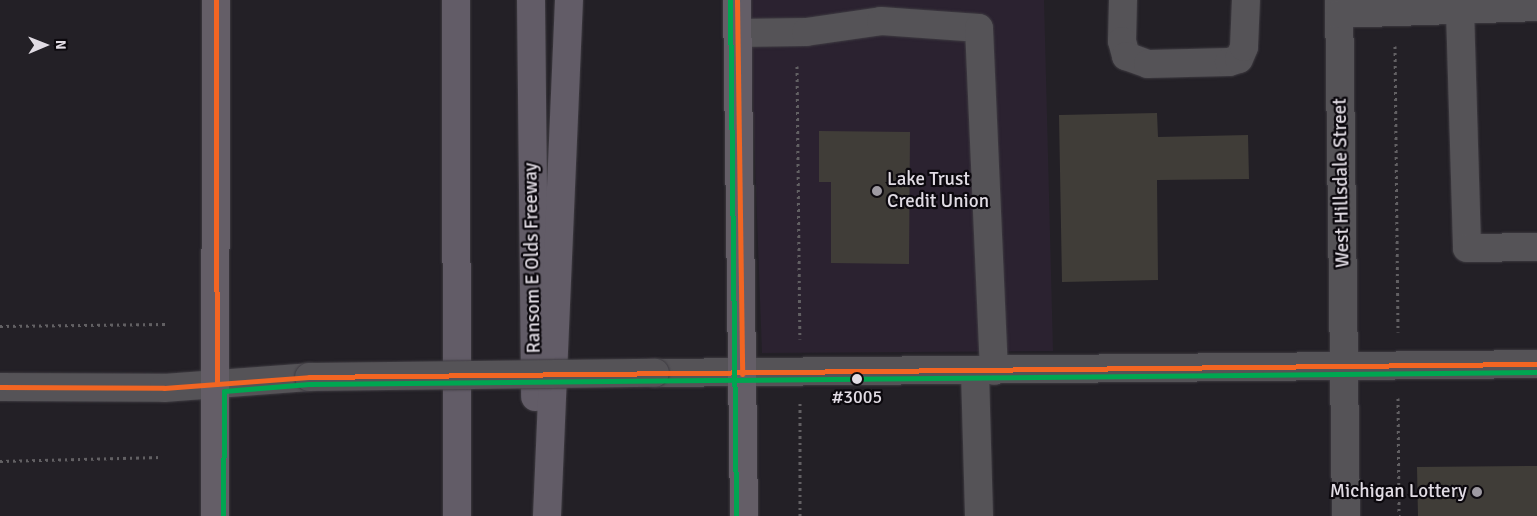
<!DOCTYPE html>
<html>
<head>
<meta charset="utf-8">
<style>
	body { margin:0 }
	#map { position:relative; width:1537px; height:516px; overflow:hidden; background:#232026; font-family:Signika,sans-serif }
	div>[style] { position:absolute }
	.built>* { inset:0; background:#2b2230 }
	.building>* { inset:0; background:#403d38 }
	.path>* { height:3px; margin-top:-1.5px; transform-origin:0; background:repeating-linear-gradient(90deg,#626063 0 2.5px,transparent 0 6.5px) }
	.roads { filter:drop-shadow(0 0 1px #3f3c42) drop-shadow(0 0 1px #3f3c42) }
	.minor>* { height:28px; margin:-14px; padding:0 14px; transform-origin:14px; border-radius:14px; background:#555357 }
	.major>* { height:28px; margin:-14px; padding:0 14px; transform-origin:14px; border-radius:14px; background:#645e67 }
	.highway>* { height:28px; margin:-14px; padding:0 14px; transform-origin:14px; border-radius:14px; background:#625c67 }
	.bridges { filter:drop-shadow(0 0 1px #3f3c42) drop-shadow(0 0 1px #3f3c42) }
	.minor-bridge>* { height:28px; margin:-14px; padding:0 14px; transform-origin:14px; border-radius:14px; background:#555357 }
	.bus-1>* { height:5px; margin:-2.5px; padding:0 2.5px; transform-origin:2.5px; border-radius:2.5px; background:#f26522 }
	.bus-2>* { height:5px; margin:-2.5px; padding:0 2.5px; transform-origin:2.5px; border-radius:2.5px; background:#00a651 }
	.dots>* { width:14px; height:14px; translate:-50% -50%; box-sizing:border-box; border:2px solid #0c090e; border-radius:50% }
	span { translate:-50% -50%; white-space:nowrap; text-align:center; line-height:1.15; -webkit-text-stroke:4.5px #0c090e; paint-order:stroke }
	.bus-label { font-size:18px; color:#e1dce4 }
	.poi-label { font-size:19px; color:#e1dce4 }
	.left { translate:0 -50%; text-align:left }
	.right { translate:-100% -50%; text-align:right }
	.street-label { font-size:19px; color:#e1dce4 }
	.north { position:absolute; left:20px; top:20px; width:50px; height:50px; -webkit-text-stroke:4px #0c090e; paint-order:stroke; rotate:89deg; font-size:14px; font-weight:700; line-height:20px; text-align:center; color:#e1dce4 }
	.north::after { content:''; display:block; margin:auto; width:18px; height:22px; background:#e1dce4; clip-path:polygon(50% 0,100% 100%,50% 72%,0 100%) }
</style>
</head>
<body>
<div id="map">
	<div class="built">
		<i style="clip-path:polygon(749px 0,1044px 0,1053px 351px,762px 353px)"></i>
	</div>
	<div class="building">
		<i style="clip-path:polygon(1157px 113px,1158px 137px,1248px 135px,1249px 179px,1157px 180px,1158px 280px,1062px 282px,1059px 115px)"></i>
		<i style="clip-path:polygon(819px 131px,910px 132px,909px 264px,831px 263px,831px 182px,819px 182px)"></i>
		<i style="clip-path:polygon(1537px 466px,1537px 516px,1418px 516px,1417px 467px)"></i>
	</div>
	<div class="path">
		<i style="left:1395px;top:46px;width:286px;rotate:89.4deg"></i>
		<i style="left:797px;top:66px;width:273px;rotate:89.4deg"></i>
		<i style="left:0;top:326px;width:166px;rotate:-0.7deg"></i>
		<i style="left:1398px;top:398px;width:118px;rotate:89.5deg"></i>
		<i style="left:0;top:461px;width:162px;rotate:-1.4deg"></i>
		<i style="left:800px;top:516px;width:113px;rotate:-90deg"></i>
	</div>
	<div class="roads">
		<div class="minor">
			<i style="left:1123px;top:0;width:41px;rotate:91.4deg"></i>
			<i style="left:1122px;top:41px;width:16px;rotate:75deg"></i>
			<i style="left:1126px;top:56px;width:23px;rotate:20deg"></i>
			<i style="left:1148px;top:64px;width:81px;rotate:-1.4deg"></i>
			<i style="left:1229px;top:62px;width:10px;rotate:-17deg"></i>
			<i style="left:1239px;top:59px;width:13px;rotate:-67deg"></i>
			<i style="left:1244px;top:47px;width:47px;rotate:-87.6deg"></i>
			<i style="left:1339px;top:0;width:516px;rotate:89.22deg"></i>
			<i style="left:1460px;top:10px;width:238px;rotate:88.3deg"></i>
			<i style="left:1467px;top:248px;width:70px;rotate:-0.8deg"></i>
			<i style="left:1339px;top:14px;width:198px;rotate:-2deg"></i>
			<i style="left:737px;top:33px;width:69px;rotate:-0.8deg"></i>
			<i style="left:806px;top:32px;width:76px;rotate:-8.3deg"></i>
			<i style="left:881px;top:21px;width:98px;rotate:4.1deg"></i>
			<i style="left:979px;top:28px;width:343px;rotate:87.5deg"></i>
			<i style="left:975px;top:372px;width:144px;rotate:88.4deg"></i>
			<i style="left:655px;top:373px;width:882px;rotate:-0.58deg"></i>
			<i style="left:0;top:387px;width:164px;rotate:0.3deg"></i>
			<i style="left:164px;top:388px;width:145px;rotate:-4.3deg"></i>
		</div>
		<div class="major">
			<i style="left:737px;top:0;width:516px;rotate:89.22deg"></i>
			<i style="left:215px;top:516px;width:516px;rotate:-89.89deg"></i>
		</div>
		<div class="highway">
			<i style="left:456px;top:0;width:516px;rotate:89.89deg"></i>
			<i style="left:531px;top:0;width:397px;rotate:89.4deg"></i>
			<i style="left:547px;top:516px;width:516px;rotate:-87.56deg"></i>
		</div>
	</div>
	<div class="bridges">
		<div class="minor-bridge">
			<i style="left:309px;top:377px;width:346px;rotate:-0.7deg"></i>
		</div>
	</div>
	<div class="bus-1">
		<i style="left:216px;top:0;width:384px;rotate:89.9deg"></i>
		<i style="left:737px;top:0;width:374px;rotate:89.2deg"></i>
		<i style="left:0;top:387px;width:164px;rotate:0.3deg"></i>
		<i style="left:164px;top:388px;width:145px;rotate:-4.3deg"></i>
		<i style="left:309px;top:377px;width:1228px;rotate:-0.61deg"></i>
	</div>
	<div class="bus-2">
		<i style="left:730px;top:0;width:516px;rotate:89.33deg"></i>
		<i style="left:223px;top:516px;width:125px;rotate:-89.5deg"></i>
		<i style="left:224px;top:391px;width:85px;rotate:-4.7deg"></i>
		<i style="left:309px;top:384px;width:1228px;rotate:-0.56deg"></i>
	</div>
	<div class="dots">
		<i style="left:877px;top:191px;background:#9e9aa2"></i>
		<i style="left:857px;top:379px;background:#e1dce4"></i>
		<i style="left:1477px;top:492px;background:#9e9aa2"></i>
	</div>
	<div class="bus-label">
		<span style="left:857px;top:397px">#3005</span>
	</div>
	<div class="poi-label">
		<span class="left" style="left:887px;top:191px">Lake Trust<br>Credit Union</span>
		<span class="right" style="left:1467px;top:492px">Michigan Lottery</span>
	</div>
	<div class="street-label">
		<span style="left:1342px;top:183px;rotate:-91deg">West Hillsdale Street</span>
		<span style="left:533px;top:258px;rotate:-91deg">Ransom E Olds Freeway</span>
	</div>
	<div class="north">N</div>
</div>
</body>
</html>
